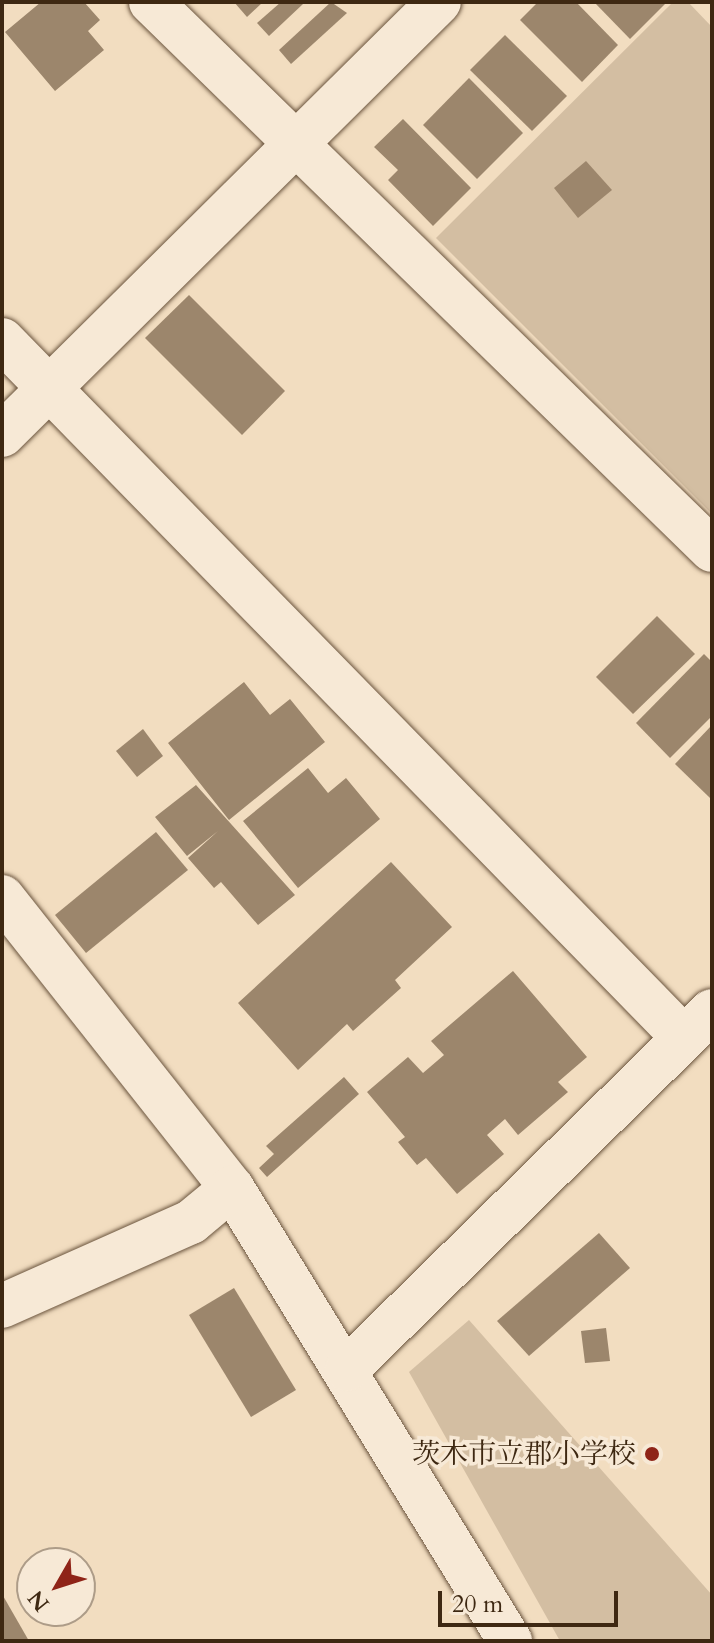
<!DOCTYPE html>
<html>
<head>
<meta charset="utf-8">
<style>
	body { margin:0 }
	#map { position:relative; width:714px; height:1643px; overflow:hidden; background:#f2ddc0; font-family:Cardo,"Noto Serif JP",serif }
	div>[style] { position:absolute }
	.green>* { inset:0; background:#d3bea2 }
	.building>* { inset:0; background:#9c866c }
	.roads { filter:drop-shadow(0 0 2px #6b553e) drop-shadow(0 0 2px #6b553e) }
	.minor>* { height:44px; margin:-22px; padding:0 22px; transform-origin:22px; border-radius:22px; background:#f7e9d6 }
	.dots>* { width:22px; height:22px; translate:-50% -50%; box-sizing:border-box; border:4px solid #f7e9d6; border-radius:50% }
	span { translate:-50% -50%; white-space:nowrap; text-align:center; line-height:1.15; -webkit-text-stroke:7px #f7e9d6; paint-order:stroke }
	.poi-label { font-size:28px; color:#3e2812 }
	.right { translate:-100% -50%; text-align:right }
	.frame { position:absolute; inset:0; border:4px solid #3e2812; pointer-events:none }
	.north { position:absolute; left:16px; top:1547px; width:80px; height:80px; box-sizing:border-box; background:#f7e9d6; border:2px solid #ad9c88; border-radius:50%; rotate:231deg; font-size:22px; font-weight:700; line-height:32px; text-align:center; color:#3e2812 }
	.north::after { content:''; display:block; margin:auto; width:28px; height:36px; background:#8f2418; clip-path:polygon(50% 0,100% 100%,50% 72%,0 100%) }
	.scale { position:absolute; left:438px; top:1591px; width:180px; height:36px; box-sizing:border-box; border:4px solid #3e2812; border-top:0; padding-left:10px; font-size:24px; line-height:28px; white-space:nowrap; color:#3e2812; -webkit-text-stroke:6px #f7e9d6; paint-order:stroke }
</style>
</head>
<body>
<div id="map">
	<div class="green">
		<i style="clip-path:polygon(673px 2px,688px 2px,712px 27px,712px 514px,436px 238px)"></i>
		<i style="clip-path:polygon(469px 1320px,712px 1595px,712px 1641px,560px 1641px,409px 1372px)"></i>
	</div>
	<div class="building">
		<i style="clip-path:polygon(41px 2px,84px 2px,100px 20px,88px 31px,104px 50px,55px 91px,5px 32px)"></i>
		<i style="clip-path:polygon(234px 2px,263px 2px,247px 17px)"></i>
		<i style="clip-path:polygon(281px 2px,303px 4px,269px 36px,257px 23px)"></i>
		<i style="clip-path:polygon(331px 2px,347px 13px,291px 64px,279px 50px)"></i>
		<i style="clip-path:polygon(538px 2px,576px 2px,618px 45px,582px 82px,520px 20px)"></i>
		<i style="clip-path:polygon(594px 2px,667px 2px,630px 39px)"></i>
		<i style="clip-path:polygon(505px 35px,567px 96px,532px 131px,470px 70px)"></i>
		<i style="clip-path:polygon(469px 78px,523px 133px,477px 179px,423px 125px)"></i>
		<i style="clip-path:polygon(403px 119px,471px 188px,433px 226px,388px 180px,398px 170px,374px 147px)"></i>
		<i style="clip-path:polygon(586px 161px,612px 190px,578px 218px,554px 188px)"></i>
		<i style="clip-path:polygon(189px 295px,285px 391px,242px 435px,145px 338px)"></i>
		<i style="clip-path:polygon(657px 616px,695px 654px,633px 714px,596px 677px)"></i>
		<i style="clip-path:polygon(704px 654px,712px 662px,712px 716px,670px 758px,636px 723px)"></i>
		<i style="clip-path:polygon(244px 682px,270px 715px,290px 699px,325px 742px,229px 820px,168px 743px)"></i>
		<i style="clip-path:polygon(712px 725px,712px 795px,710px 798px,675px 764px)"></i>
		<i style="clip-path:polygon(143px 729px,163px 756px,137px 777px,116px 751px)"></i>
		<i style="clip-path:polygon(308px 768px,328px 793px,346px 778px,380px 819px,298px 888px,243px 821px)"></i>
		<i style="clip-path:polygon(196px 785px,295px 895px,258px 925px,221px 882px,214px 888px,188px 858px,218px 831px,187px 856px,155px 817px)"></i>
		<i style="clip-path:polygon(156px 832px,188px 870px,86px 953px,55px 915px)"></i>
		<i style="clip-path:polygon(391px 862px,452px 927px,395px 980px,401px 988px,353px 1031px,347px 1024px,298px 1070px,238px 1003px)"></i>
		<i style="clip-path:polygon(513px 971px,587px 1057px,558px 1082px,568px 1092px,518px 1135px,505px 1119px,487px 1135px,504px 1154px,457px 1194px,426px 1158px,417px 1165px,398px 1142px,405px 1137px,367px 1092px,408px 1057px,423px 1073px,444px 1055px,431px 1041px)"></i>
		<i style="clip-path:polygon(344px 1077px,359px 1094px,267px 1177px,259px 1168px,274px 1154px,266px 1146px)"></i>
		<i style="clip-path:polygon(599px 1233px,630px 1268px,529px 1356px,497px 1321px)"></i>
		<i style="clip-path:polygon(234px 1288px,296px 1390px,251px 1417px,189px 1315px)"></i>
		<i style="clip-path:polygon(606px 1328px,610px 1361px,585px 1363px,581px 1331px)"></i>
		<i style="clip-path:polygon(2px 1594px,29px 1641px,2px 1641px)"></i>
	</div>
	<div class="roads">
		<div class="minor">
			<i style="left:151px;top:2px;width:784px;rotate:44.33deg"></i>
			<i style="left:2px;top:340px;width:976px;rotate:45.66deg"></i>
			<i style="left:2px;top:435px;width:615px;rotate:-44.74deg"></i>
			<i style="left:2px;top:897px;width:371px;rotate:51.7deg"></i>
			<i style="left:232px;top:1188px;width:532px;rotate:58.46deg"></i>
			<i style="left:2px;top:1306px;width:207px;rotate:-24deg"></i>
			<i style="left:191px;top:1222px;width:53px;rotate:-39.7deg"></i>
			<i style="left:347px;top:1369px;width:511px;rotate:-44.45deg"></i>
		</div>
	</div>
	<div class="dots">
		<i style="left:652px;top:1454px;background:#8f2418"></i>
	</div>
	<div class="poi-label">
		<span class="right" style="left:636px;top:1454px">茨木市立郡小学校</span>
	</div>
	<div class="frame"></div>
	<div class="north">N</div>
	<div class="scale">20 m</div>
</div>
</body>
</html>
